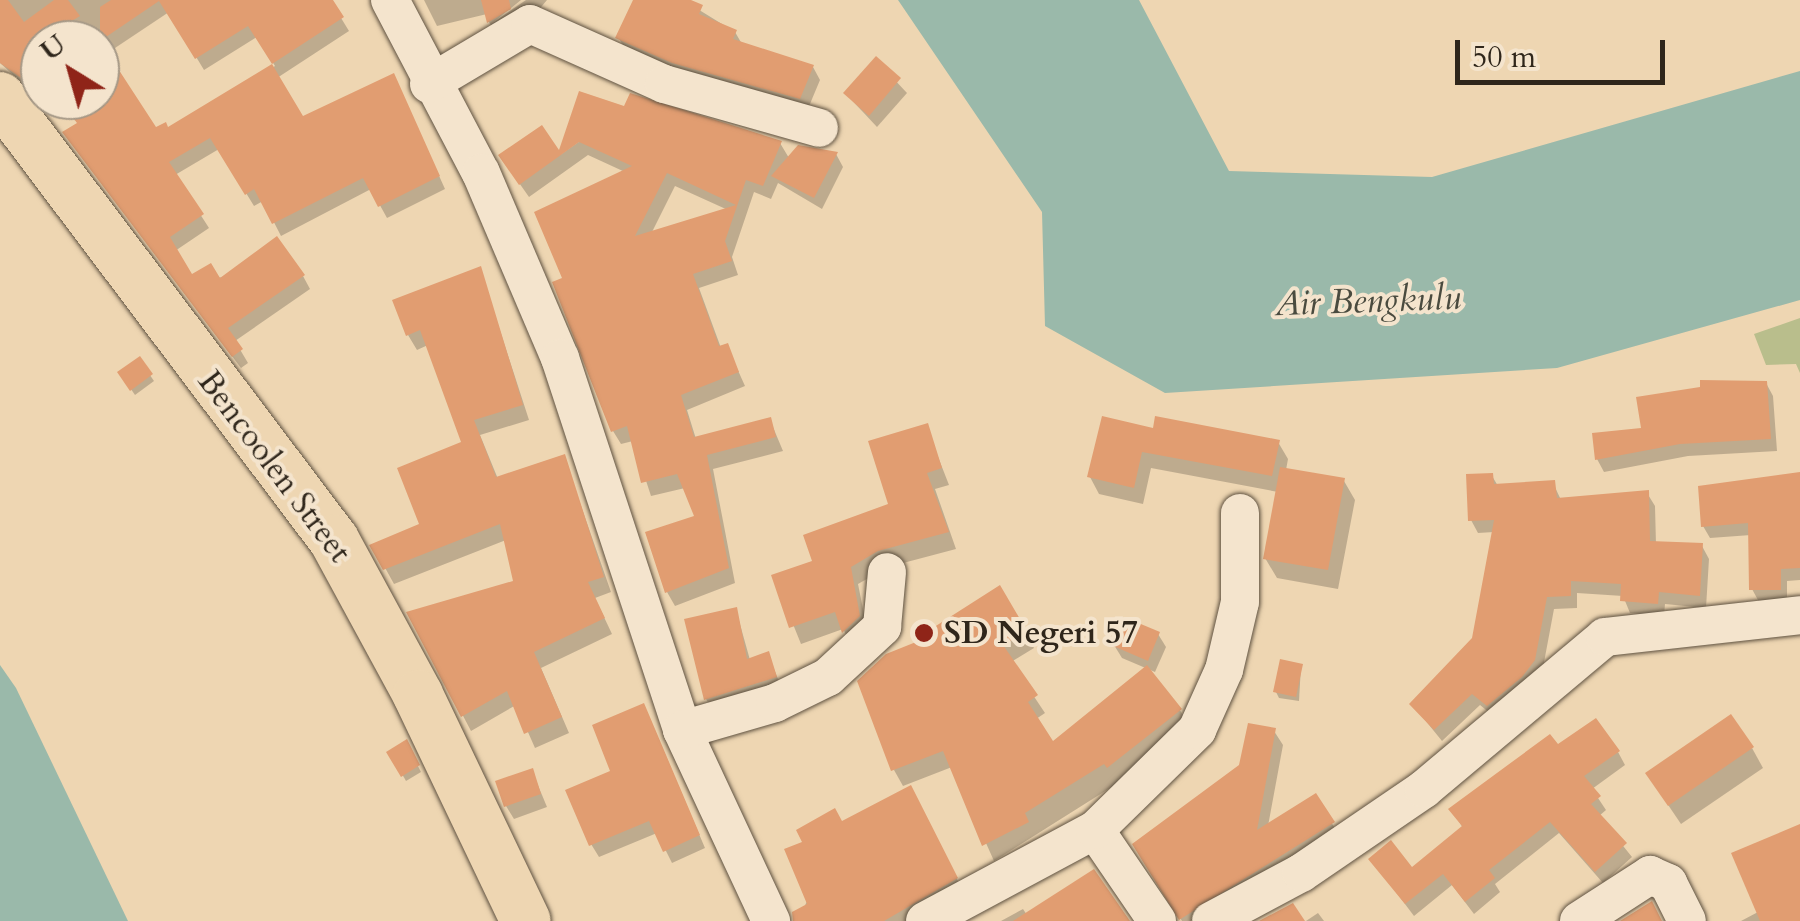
<!DOCTYPE html>
<html>
<head>
<meta charset="utf-8">
<style>
	body { margin:0 }
	#map { position:relative; width:1800px; height:921px; overflow:hidden; background:#eed6b2; font-family:Cardo,serif }
	div>[style] { position:absolute }
	.green>* { inset:0; background:#b9be8c }
	.water>* { inset:0; background:#9ab9aa }
	.shadow>* { inset:0; background:#0003 }
	.building>* { inset:0; background:#e19d71 }
	.roads { filter:drop-shadow(0 0 2px #5f5241) drop-shadow(0 0 2px #5f5241) }
	.minor>* { height:38px; margin:-19px; padding:0 19px; transform-origin:19px; border-radius:19px; background:#f4e4cd }
	.major>* { height:50px; margin:-25px; padding:0 25px; transform-origin:25px; border-radius:25px; background:#eed6b2 }
	.dots>* { width:28px; height:28px; translate:-50% -50%; box-sizing:border-box; border:5px solid #f4e4cd; border-radius:50% }
	span { translate:-50% -50%; white-space:nowrap; text-align:center; line-height:1.15; -webkit-text-stroke:8px #f4e4cd; paint-order:stroke }
	.street-label { font-size:32px; color:#2f261b }
	.poi-label { font-size:32px; color:#2f261b; font-weight:700 }
	.left { translate:0 -50%; text-align:left }
	.water-label { font-size:35px; color:#4a4b3f; font-style:italic }
	.north { position:absolute; left:20px; top:20px; width:100px; height:100px; box-sizing:border-box; background:#f4e4cd; border:2px solid #a59886; border-radius:50%; rotate:323deg; font-size:28px; font-weight:700; line-height:40px; text-align:center; color:#2f261b }
	.north::after { content:''; display:block; margin:auto; width:35px; height:45px; background:#8f2418; clip-path:polygon(50% 0,100% 100%,50% 72%,0 100%) }
	.scale { position:absolute; left:1455px; top:40px; width:210px; height:45px; box-sizing:border-box; border:5px solid #2f261b; border-top:0; padding-left:12px; font-size:30px; line-height:35px; white-space:nowrap; color:#2f261b; -webkit-text-stroke:8px #f4e4cd; paint-order:stroke }
</style>
</head>
<body>
<div id="map">
	<div class="green">
		<i style="clip-path:polygon(1800px 318px,1800px 373px,1796px 364px,1766px 365px,1754px 334px)"></i>
	</div>
	<div class="water">
		<i style="clip-path:polygon(898px 0,1139px 0,1229px 171px,1432px 177px,1800px 71px,1800px 300px,1557px 368px,1165px 393px,1045px 326px,1042px 212px)"></i>
		<i style="clip-path:polygon(0 665px,16px 688px,128px 921px,0 921px)"></i>
	</div>
	<div class="shadow">
		<i style="clip-path:polygon(evenodd,0 0,330px 0,349px 31px,277px 78px,302px 120px,400px 89px,445px 189px,387px 218px,371px 189px,281px 236px,263px 201px,254px 206px,219px 149px,175px 175px,209px 228px,175px 251px,191px 278px,303px 276px,310px 289px,235px 341px,248px 363px,241px 368px,73px 145px,79px 125px,60px 100px,100px 100px,100px 40px,40px 40px,40px 81px,29px 89px,0 63px,0 0,169px 12px,204px 70px,257px 37px,275px 66px,168px 130px,156px 131px,106px 54px,169px 12px)"></i>
		<i style="clip-path:polygon(424px 0,521px 0,491px 24px,526px 0,547px 0,526px 25px,500px 40px,489px 22px,487px 14px,437px 26px)"></i>
		<i style="clip-path:polygon(636px 0,683px 0,735px 32px,742px 44px,813px 67px,820px 80px,807px 111px,681px 75px,626px 50px,618px 37px)"></i>
		<i style="clip-path:polygon(876px 60px,907px 93px,877px 127px,846px 94px)"></i>
		<i style="clip-path:polygon(evenodd,626px 109px,780px 143px,789px 158px,836px 154px,843px 167px,822px 209px,778px 183px,771px 199px,754px 192px,732px 257px,738px 275px,699px 288px,721px 348px,727px 346px,745px 386px,687px 410px,696px 439px,770px 420px,783px 451px,713px 469px,735px 583px,675px 606px,667px 592px,697px 518px,685px 488px,651px 496px,633px 441px,621px 444px,613px 431px,565px 280px,625px 172px,588px 155px,529px 197px,510px 170px,560px 155px,626px 109px,675px 186px,728px 210px,651px 234px,675px 186px)"></i>
		<i style="clip-path:polygon(480px 269px,529px 420px,480px 435px,498px 479px,564px 457px,611px 592px,595px 598px,612px 634px,541px 668px,569px 733px,535px 748px,516px 705px,471px 731px,409px 613px,516px 582px,506px 540px,394px 584px,373px 546px,422px 526px,464px 444px,428px 345px,417px 350px,408px 335px)"></i>
		<i style="clip-path:polygon(139px 359px,154px 381px,135px 395px,124px 379px)"></i>
		<i style="clip-path:polygon(1766px 383px,1773px 396px,1777px 451px,1688px 456px,1604px 472px,1597px 459px,1644px 430px)"></i>
		<i style="clip-path:polygon(926px 426px,949px 485px,935px 489px,956px 549px,888px 567px,858px 584px,868px 634px,853px 647px,843px 629px,801px 644px,774px 577px,816px 563px,891px 506px)"></i>
		<i style="clip-path:polygon(1155px 431px,1278px 442px,1288px 459px,1286px 470px,1344px 481px,1355px 500px,1338px 589px,1277px 578px,1265px 558px,1278px 492px,1151px 468px,1143px 504px,1099px 494px,1090px 477px)"></i>
		<i style="clip-path:polygon(1800px 475px,1800px 580px,1787px 581px,1787px 601px,1759px 602px,1752px 589px,1751px 535px,1710px 538px,1703px 526px)"></i>
		<i style="clip-path:polygon(1492px 476px,1498px 486px,1553px 483px,1561px 500px,1647px 493px,1655px 506px,1656px 544px,1702px 546px,1709px 559px,1706px 608px,1665px 604px,1664px 616px,1630px 613px,1623px 596px,1577px 593px,1577px 608px,1554px 609px,1542px 673px,1496px 718px,1480px 705px,1442px 741px,1412px 704px,1474px 639px,1494px 532px,1478px 533px,1471px 520px)"></i>
		<i style="clip-path:polygon(999px 589px,1034px 648px,1011px 662px,1045px 713px,1036px 719px,1052px 744px,1180px 710px,1189px 726px,1118px 783px,994px 861px,952px 767px,903px 786px,894px 770px,934px 638px)"></i>
		<i style="clip-path:polygon(736px 610px,750px 660px,768px 654px,782px 689px,713px 711px,706px 699px)"></i>
		<i style="clip-path:polygon(1158px 634px,1166px 647px,1155px 672px,1122px 658px,1114px 645px)"></i>
		<i style="clip-path:polygon(1301px 666px,1299px 701px,1279px 698px,1276px 692px)"></i>
		<i style="clip-path:polygon(650px 719px,705px 848px,672px 863px,657px 833px,599px 857px,591px 844px,614px 772px)"></i>
		<i style="clip-path:polygon(1274px 731px,1283px 745px,1268px 826px,1315px 796px,1341px 838px,1208px 921px,1182px 921px,1135px 845px,1242px 766px)"></i>
		<i style="clip-path:polygon(406px 743px,421px 772px,406px 781px,390px 753px)"></i>
		<i style="clip-path:polygon(1558px 748px,1618px 752px,1625px 765px,1592px 789px,1606px 810px,1599px 816px,1632px 857px,1603px 883px,1559px 833px,1495px 884px,1500px 892px,1474px 914px,1452px 885px,1414px 916px,1371px 859px,1412px 870px,1463px 828px,1451px 809px)"></i>
		<i style="clip-path:polygon(1752px 748px,1763px 768px,1681px 824px,1660px 793px)"></i>
		<i style="clip-path:polygon(532px 771px,547px 807px,514px 819px,506px 806px)"></i>
		<i style="clip-path:polygon(918px 803px,964px 893px,919px 921px,798px 921px,842px 824px)"></i>
		<i style="clip-path:polygon(1800px 826px,1800px 921px,1741px 921px,1758px 912px)"></i>
		<i style="clip-path:polygon(1023px 909px,1027px 915px,1127px 921px,1001px 921px)"></i>
		<i style="clip-path:polygon(1318px 913px,1324px 921px,1306px 921px)"></i>
	</div>
	<div class="building">
		<i style="clip-path:polygon(0 0,8px 0,24px 22px,54px 0,68px 0,80px 16px,40px 40px,40px 63px,21px 78px,0 63px)"></i>
		<i style="clip-path:polygon(111px 0,333px 0,344px 17px,272px 64px,248px 26px,195px 59px,159px 1px,100px 41px,100px 7px)"></i>
		<i style="clip-path:polygon(481px 0,509px 0,511px 9px,487px 23px)"></i>
		<i style="clip-path:polygon(633px 0,691px 0,703px 5px,699px 14px,737px 30px,733px 39px,814px 65px,800px 99px,672px 63px,615px 38px)"></i>
		<i style="clip-path:polygon(100px 41px,156px 127px,166px 122px,168px 127px,272px 64px,303px 116px,394px 73px,440px 176px,378px 207px,363px 178px,272px 224px,254px 189px,245px 195px,210px 138px,169px 162px,204px 214px,170px 237px,192px 274px,211px 263px,220px 278px,277px 236px,305px 275px,228px 328px,243px 349px,232px 357px,62px 132px,77px 123px,60px 100px,100px 100px)"></i>
		<i style="clip-path:polygon(876px 56px,901px 78px,869px 116px,843px 93px)"></i>
		<i style="clip-path:polygon(evenodd,579px 91px,624px 106px,630px 93px,782px 141px,763px 186px,746px 180px,725px 241px,732px 261px,693px 274px,719px 346px,728px 343px,739px 372px,681px 395px,694px 437px,771px 417px,776px 437px,707px 455px,729px 568px,665px 593px,645px 532px,694px 516px,677px 474px,641px 483px,627px 426px,611px 432px,552px 282px,562px 278px,534px 212px,632px 166px,579px 142px,519px 185px,498px 155px,542px 125px,559px 150px,579px 91px,667px 173px,736px 205px,635px 236px,667px 173px)"></i>
		<i style="clip-path:polygon(798px 145px,838px 152px,814px 198px,771px 176px)"></i>
		<i style="clip-path:polygon(481px 266px,523px 405px,474px 420px,496px 477px,565px 454px,604px 577px,588px 582px,605px 618px,534px 652px,562px 717px,524px 734px,507px 691px,461px 717px,406px 612px,513px 581px,500px 524px,383px 570px,369px 545px,419px 524px,397px 468px,461px 442px,420px 330px,406px 336px,392px 300px)"></i>
		<i style="clip-path:polygon(140px 356px,153px 374px,130px 391px,117px 372px)"></i>
		<i style="clip-path:polygon(1700px 380px,1767px 381px,1771px 439px,1680px 444px,1595px 460px,1592px 433px,1641px 428px,1636px 397px,1700px 387px)"></i>
		<i style="clip-path:polygon(1102px 416px,1153px 428px,1155px 416px,1280px 440px,1272px 476px,1142px 452px,1134px 488px,1087px 477px)"></i>
		<i style="clip-path:polygon(928px 423px,942px 468px,927px 473px,949px 532px,878px 551px,851px 567px,860px 616px,842px 633px,835px 612px,789px 628px,771px 575px,812px 561px,803px 535px,888px 504px,868px 441px)"></i>
		<i style="clip-path:polygon(1280px 467px,1345px 478px,1328px 570px,1263px 559px)"></i>
		<i style="clip-path:polygon(1800px 472px,1800px 568px,1781px 569px,1781px 590px,1749px 590px,1748px 523px,1701px 527px,1698px 486px)"></i>
		<i style="clip-path:polygon(1493px 473px,1494px 484px,1555px 480px,1557px 498px,1649px 490px,1650px 541px,1703px 543px,1700px 596px,1659px 592px,1658px 604px,1620px 601px,1621px 584px,1571px 581px,1571px 596px,1547px 597px,1535px 660px,1522px 677px,1487px 706px,1472px 694px,1434px 730px,1409px 704px,1472px 638px,1494px 520px,1468px 521px,1466px 474px)"></i>
		<i style="clip-path:polygon(1000px 585px,1027px 631px,1003px 645px,1038px 695px,1028px 702px,1053px 741px,1147px 665px,1182px 709px,1107px 768px,1104px 764px,1025px 813px,1029px 822px,982px 846px,943px 751px,891px 771px,857px 681px,886px 654px,931px 636px,928px 631px)"></i>
		<i style="clip-path:polygon(737px 607px,747px 659px,769px 651px,777px 677px,704px 700px,684px 619px)"></i>
		<i style="clip-path:polygon(1124px 617px,1160px 632px,1148px 661px,1111px 645px)"></i>
		<i style="clip-path:polygon(1280px 659px,1303px 664px,1296px 697px,1273px 692px)"></i>
		<i style="clip-path:polygon(644px 703px,700px 835px,663px 852px,649px 821px,589px 846px,565px 790px,610px 771px,592px 725px)"></i>
		<i style="clip-path:polygon(1731px 714px,1754px 747px,1668px 806px,1645px 773px)"></i>
		<i style="clip-path:polygon(1596px 718px,1620px 751px,1584px 776px,1601px 796px,1591px 804px,1627px 843px,1595px 872px,1550px 822px,1489px 870px,1495px 878px,1465px 902px,1443px 874px,1405px 904px,1368px 859px,1391px 840px,1412px 867px,1462px 826px,1448px 809px,1550px 734px,1558px 744px)"></i>
		<i style="clip-path:polygon(1248px 723px,1276px 728px,1257px 830px,1316px 793px,1335px 822px,1179px 920px,1132px 844px,1239px 765px)"></i>
		<i style="clip-path:polygon(407px 739px,420px 765px,401px 777px,386px 752px)"></i>
		<i style="clip-path:polygon(533px 768px,541px 794px,504px 807px,495px 781px)"></i>
		<i style="clip-path:polygon(911px 785px,958px 878px,884px 921px,793px 921px,792px 912px,807px 904px,784px 849px,802px 842px,796px 830px,835px 808px,842px 821px)"></i>
		<i style="clip-path:polygon(1800px 824px,1800px 921px,1760px 921px,1731px 853px)"></i>
		<i style="clip-path:polygon(1094px 869px,1130px 921px,1013px 921px)"></i>
		<i style="clip-path:polygon(1652px 901px,1662px 921px,1620px 921px)"></i>
		<i style="clip-path:polygon(1293px 903px,1305px 921px,1259px 921px)"></i>
	</div>
	<div class="roads">
		<div class="minor">
			<i style="left:390px;top:0;width:195px;rotate:62.3deg"></i>
			<i style="left:481px;top:173px;width:201px;rotate:66.9deg"></i>
			<i style="left:560px;top:358px;width:391px;rotate:71.8deg"></i>
			<i style="left:682px;top:730px;width:211px;rotate:65deg"></i>
			<i style="left:429px;top:84px;width:117px;rotate:-30.7deg"></i>
			<i style="left:530px;top:24px;width:147px;rotate:24.1deg"></i>
			<i style="left:664px;top:84px;width:161px;rotate:15.8deg"></i>
			<i style="left:682px;top:730px;width:97px;rotate:-16.2deg"></i>
			<i style="left:775px;top:703px;width:59px;rotate:-26.1deg"></i>
			<i style="left:828px;top:677px;width:74px;rotate:-42.8deg"></i>
			<i style="left:882px;top:627px;width:55px;rotate:-84.8deg"></i>
			<i style="left:1095px;top:830px;width:110px;rotate:55.7deg"></i>
			<i style="left:925px;top:921px;width:193px;rotate:-28.2deg"></i>
			<i style="left:1095px;top:830px;width:143px;rotate:-44.4deg"></i>
			<i style="left:1197px;top:730px;width:66px;rotate:-65.8deg"></i>
			<i style="left:1224px;top:670px;width:70px;rotate:-76.8deg"></i>
			<i style="left:1240px;top:602px;width:89px;rotate:-90deg"></i>
			<i style="left:1211px;top:921px;width:102px;rotate:-28.1deg"></i>
			<i style="left:1301px;top:873px;width:149px;rotate:-34.3deg"></i>
			<i style="left:1424px;top:789px;width:236px;rotate:-40deg"></i>
			<i style="left:1605px;top:637px;width:196px;rotate:-6.4deg"></i>
			<i style="left:1579px;top:921px;width:85px;rotate:-32.9deg"></i>
			<i style="left:1650px;top:875px;width:20px;rotate:24deg"></i>
			<i style="left:1668px;top:883px;width:42px;rotate:63.4deg"></i>
		</div>
		<div class="major">
			<i style="left:0;top:97px;width:555px;rotate:52.99deg"></i>
			<i style="left:334px;top:540px;width:176px;rotate:61.5deg"></i>
			<i style="left:418px;top:695px;width:250px;rotate:64.5deg"></i>
		</div>
	</div>
	<div class="dots">
		<i style="left:924px;top:633px;background:#8f2418"></i>
	</div>
	<div class="street-label">
		<span style="left:274px;top:467px;rotate:53deg">Bencoolen Street</span>
	</div>
	<div class="poi-label">
		<span class="left" style="left:944px;top:633px">SD Negeri 57</span>
	</div>
	<div class="water-label">
		<span style="left:1368px;top:301px;rotate:-2deg">Air Bengkulu</span>
	</div>
	<div class="north">U</div>
	<div class="scale">50 m</div>
</div>
</body>
</html>
